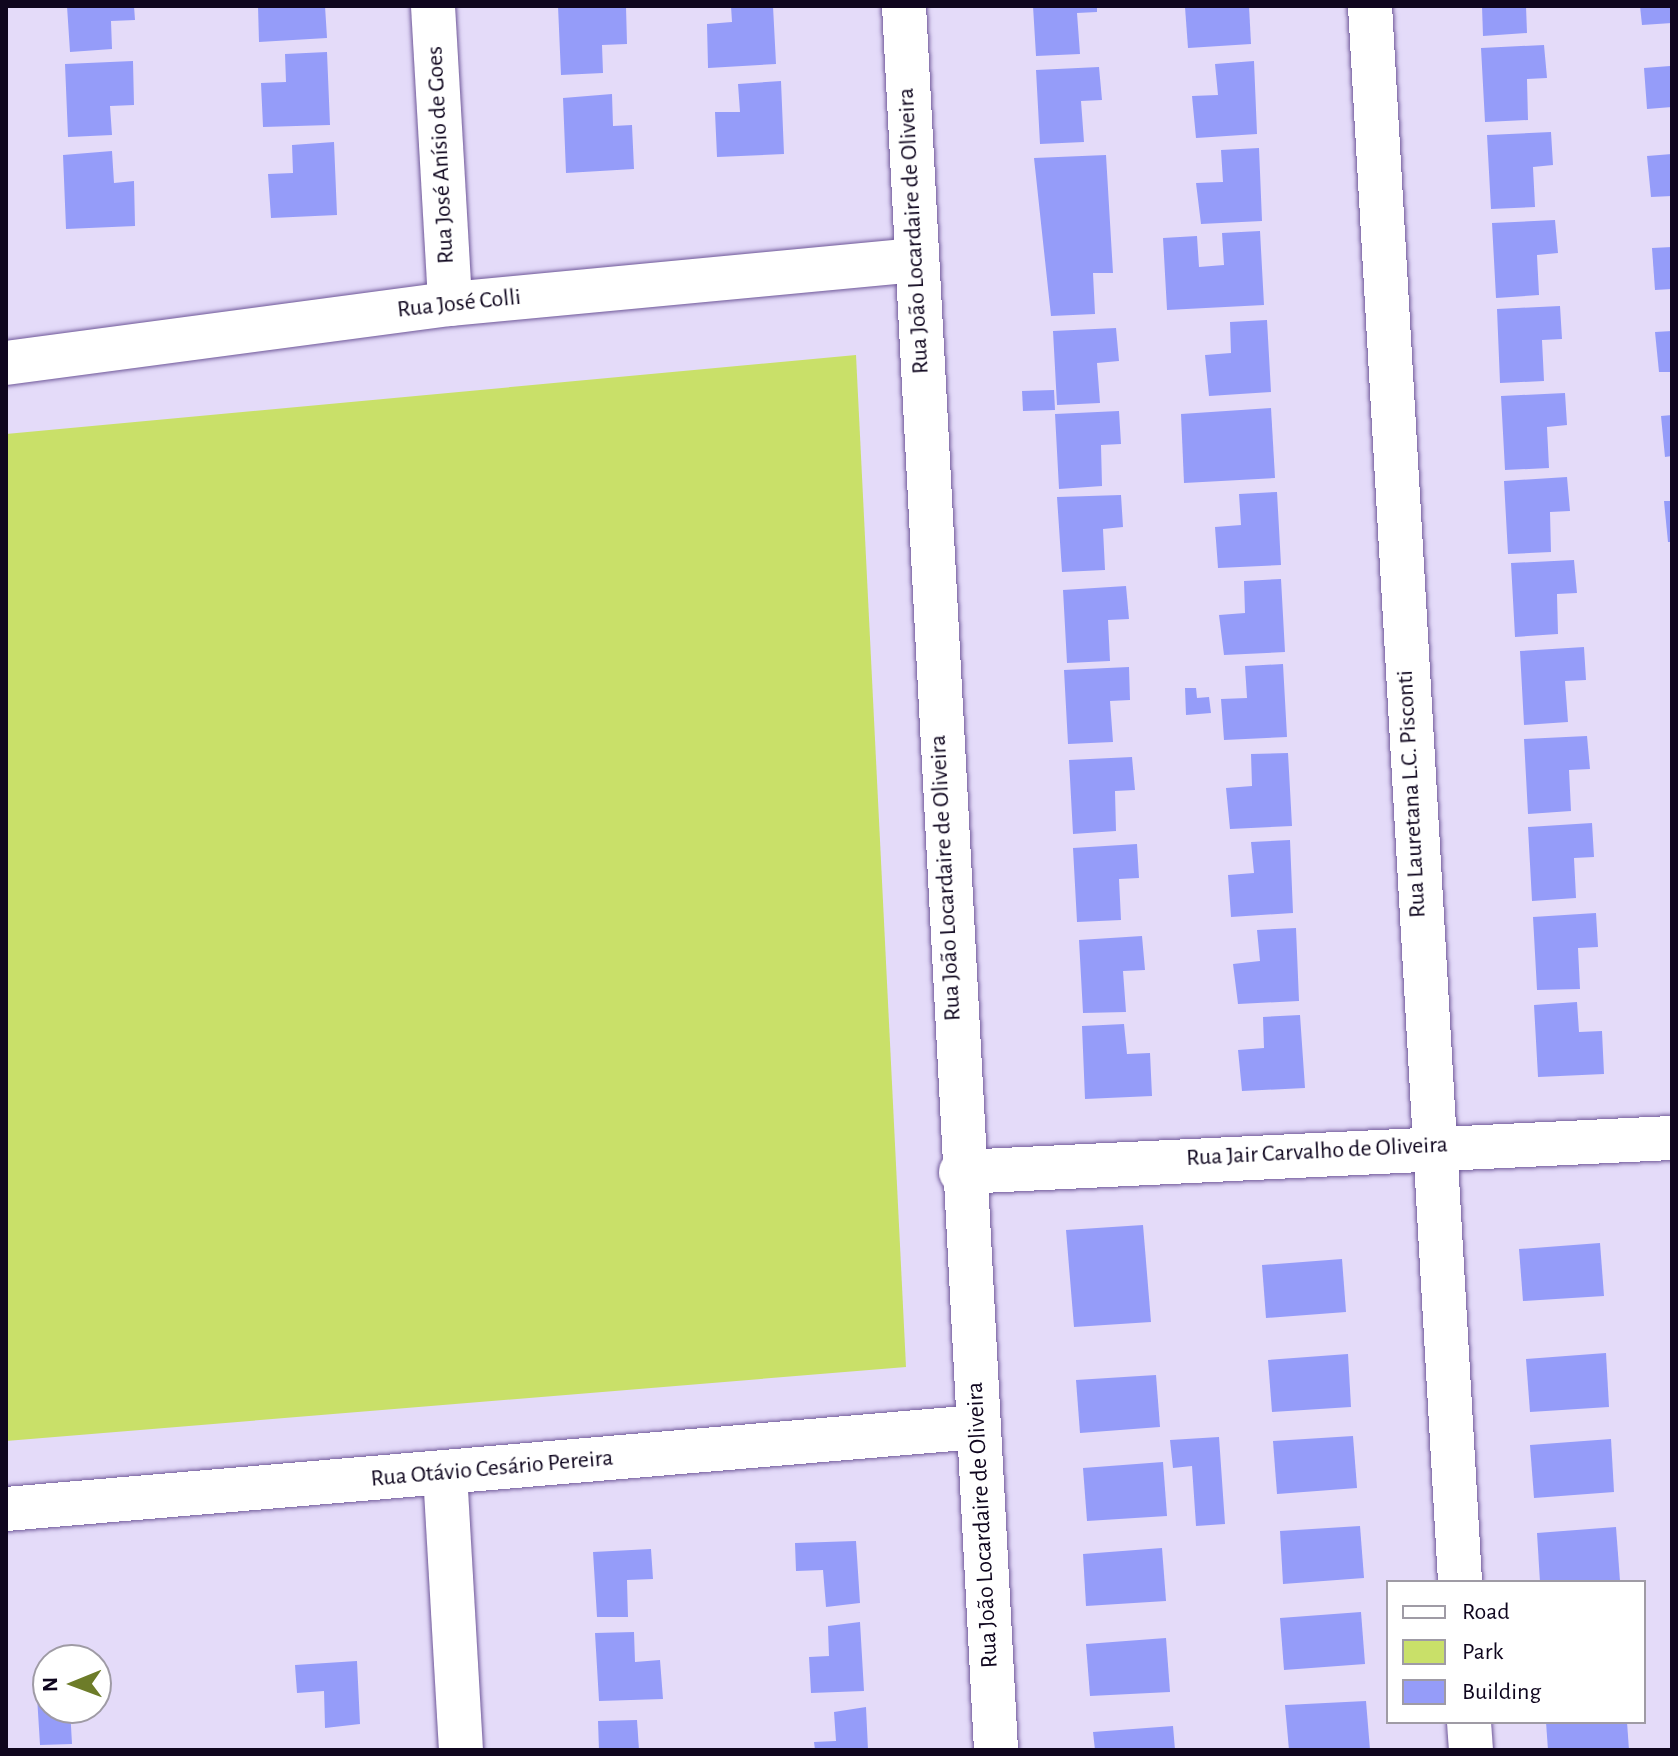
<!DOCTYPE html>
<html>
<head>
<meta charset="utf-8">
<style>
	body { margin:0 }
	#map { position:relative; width:1678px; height:1756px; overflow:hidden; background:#e4dbf9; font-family:"Alegreya Sans",sans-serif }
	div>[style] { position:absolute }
	.green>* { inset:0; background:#c9e069 }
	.building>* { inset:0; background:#959cf9 }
	.roads { filter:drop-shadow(0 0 2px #6f5899) drop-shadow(0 0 2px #6f5899) }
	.minor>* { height:44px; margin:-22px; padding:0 22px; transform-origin:22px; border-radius:22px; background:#fff }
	span { translate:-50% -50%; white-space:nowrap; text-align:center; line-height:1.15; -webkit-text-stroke:8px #fff; paint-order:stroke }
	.street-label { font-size:24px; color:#0f061e }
	.frame { position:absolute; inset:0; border:8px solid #0f061e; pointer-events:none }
	.legend { position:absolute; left:1386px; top:1580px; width:260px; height:144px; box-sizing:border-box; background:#fff; border:2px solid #9f9ba5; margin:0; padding:10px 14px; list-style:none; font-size:24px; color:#0f061e }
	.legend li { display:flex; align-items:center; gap:16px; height:40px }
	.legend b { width:40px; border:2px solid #9f9ba5 }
	.north { position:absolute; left:32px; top:1644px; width:80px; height:80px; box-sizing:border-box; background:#fff; border:2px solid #9f9ba5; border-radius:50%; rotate:269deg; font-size:22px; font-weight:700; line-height:32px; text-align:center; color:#0f061e }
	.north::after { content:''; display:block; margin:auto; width:28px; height:36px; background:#6d7c29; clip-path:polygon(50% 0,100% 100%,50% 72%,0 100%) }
</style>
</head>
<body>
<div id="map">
	<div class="green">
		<i style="clip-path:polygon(856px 355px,906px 1367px,6px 1441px,6px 434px)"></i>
	</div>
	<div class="building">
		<i style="clip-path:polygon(67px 6px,134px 6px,135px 20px,111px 21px,112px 49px,70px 52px)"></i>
		<i style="clip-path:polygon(258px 6px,325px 6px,327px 38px,259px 42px)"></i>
		<i style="clip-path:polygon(558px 6px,626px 6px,627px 44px,602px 45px,603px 73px,561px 75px)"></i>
		<i style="clip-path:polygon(731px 6px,773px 6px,776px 64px,708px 68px,707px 24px,732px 22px)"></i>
		<i style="clip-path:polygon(1033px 6px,1097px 6px,1097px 12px,1077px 13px,1080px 54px,1036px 56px)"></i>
		<i style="clip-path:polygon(1195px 6px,1249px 6px,1251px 44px,1188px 48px,1185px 7px)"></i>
		<i style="clip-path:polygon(1482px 6px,1526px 6px,1527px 33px,1483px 36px)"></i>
		<i style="clip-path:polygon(1640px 6px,1672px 6px,1672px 23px,1642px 25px)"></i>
		<i style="clip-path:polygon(1672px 34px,1672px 107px,1647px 109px,1644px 68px,1670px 66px)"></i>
		<i style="clip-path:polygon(1544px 45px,1547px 78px,1527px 79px,1528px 120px,1485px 122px,1481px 48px)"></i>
		<i style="clip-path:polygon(327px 52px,330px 125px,263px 127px,261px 83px,286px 82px,285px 54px)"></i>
		<i style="clip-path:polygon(133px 61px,134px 105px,110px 106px,112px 135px,68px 137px,65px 64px)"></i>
		<i style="clip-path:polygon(1254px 61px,1257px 134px,1196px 138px,1192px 96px,1218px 95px,1215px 64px)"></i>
		<i style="clip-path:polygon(1099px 67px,1102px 100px,1081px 101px,1084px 142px,1040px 144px,1036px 70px)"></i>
		<i style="clip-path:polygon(781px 81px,784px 154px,717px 157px,715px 112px,740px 112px,738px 84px)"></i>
		<i style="clip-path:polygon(612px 94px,613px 126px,632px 125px,634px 169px,566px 173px,563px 98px)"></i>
		<i style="clip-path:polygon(1551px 132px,1553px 165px,1533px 167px,1535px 207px,1491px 209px,1487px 135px)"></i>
		<i style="clip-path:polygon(334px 142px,337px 215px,271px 218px,268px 174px,293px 173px,292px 145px)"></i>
		<i style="clip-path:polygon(1259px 148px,1262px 221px,1201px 224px,1196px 183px,1223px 182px,1221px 150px)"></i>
		<i style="clip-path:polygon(112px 151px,114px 183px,134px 181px,135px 226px,66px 229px,63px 155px)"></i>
		<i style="clip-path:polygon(1672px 154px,1672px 196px,1651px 197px,1647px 156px)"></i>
		<i style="clip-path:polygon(1106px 155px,1113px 273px,1093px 273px,1095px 314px,1051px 316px,1034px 158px)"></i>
		<i style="clip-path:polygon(1555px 220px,1558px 253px,1537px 255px,1539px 295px,1496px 298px,1492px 223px)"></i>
		<i style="clip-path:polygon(1260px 231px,1264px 305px,1167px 310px,1163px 238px,1197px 236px,1199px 267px,1224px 265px,1222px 233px)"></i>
		<i style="clip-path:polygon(1672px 247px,1672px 289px,1655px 290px,1652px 248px)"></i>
		<i style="clip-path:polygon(1560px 306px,1562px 339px,1542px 340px,1544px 381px,1500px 383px,1497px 309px)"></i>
		<i style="clip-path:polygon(1267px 320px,1271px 392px,1209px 396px,1205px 355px,1231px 353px,1230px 322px)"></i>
		<i style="clip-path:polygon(1116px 328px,1119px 361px,1097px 363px,1100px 403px,1057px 405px,1053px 331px)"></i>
		<i style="clip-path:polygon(1672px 331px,1672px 372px,1659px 372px,1655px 332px)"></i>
		<i style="clip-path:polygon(1054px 390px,1055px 410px,1023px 411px,1022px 391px)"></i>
		<i style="clip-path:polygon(1565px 393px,1567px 425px,1547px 427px,1549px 468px,1505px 470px,1501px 396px)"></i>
		<i style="clip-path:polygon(1271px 408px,1275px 478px,1184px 483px,1181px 414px)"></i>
		<i style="clip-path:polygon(1119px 411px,1121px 444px,1101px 445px,1102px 486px,1059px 489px,1055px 414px)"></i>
		<i style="clip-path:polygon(1672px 415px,1672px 456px,1665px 457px,1661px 416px)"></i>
		<i style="clip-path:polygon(1567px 477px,1570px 511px,1550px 512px,1551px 552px,1508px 554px,1504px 481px)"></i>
		<i style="clip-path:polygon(1277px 492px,1281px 565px,1218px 568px,1215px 527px,1241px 525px,1239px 494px)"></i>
		<i style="clip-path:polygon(1121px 495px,1123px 527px,1103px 529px,1105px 570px,1062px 572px,1057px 497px)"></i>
		<i style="clip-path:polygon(1664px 501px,1672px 501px,1672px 542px,1668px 542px)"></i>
		<i style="clip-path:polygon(1574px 560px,1577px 593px,1557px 594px,1558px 634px,1515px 637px,1511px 563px)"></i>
		<i style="clip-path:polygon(1281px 579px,1285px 652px,1224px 655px,1219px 615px,1245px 613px,1244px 581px)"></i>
		<i style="clip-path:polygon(1126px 586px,1129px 619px,1108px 620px,1110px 661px,1067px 663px,1063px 590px)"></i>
		<i style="clip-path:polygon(1584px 647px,1586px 680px,1565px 681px,1568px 722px,1524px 725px,1520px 651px)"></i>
		<i style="clip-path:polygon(1283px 664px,1287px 737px,1224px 740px,1221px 699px,1247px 698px,1245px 666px)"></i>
		<i style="clip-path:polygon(1129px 667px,1130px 700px,1110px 701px,1113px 742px,1068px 744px,1064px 670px)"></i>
		<i style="clip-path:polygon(1185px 688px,1196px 688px,1197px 698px,1209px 697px,1211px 713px,1186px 715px)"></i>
		<i style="clip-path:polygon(1587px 736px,1590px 769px,1569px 770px,1571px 811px,1528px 814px,1524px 739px)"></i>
		<i style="clip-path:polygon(1288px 753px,1292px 826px,1230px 829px,1226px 788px,1252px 786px,1251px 754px)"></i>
		<i style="clip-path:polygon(1132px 757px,1135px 790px,1115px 791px,1116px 831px,1073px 834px,1069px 760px)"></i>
		<i style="clip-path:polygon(1592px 823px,1594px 857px,1574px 858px,1576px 898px,1532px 901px,1528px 827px)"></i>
		<i style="clip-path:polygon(1290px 840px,1293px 913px,1231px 917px,1228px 875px,1254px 873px,1251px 842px)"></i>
		<i style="clip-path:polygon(1137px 844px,1139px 878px,1119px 879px,1121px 920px,1077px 922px,1073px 848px)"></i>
		<i style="clip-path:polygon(1596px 913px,1598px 947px,1578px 948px,1580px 989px,1537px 990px,1533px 917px)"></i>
		<i style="clip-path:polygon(1296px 928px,1299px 1001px,1238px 1004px,1233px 964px,1260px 961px,1257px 930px)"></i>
		<i style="clip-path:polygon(1142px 936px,1145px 970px,1123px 971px,1126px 1012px,1083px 1013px,1079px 940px)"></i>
		<i style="clip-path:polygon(1577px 1002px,1579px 1032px,1602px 1031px,1604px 1074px,1538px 1077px,1534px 1005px)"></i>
		<i style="clip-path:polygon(1300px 1015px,1305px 1088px,1242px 1091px,1238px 1050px,1264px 1048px,1263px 1017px)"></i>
		<i style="clip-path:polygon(1124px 1024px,1127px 1054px,1150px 1053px,1152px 1096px,1085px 1099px,1082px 1026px)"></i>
		<i style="clip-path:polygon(1143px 1225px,1151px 1322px,1074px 1327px,1066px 1230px)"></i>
		<i style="clip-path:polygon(1600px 1243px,1604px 1296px,1523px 1301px,1519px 1249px)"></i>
		<i style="clip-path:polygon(1342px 1259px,1346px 1312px,1266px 1318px,1262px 1265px)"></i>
		<i style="clip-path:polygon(1606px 1353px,1609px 1407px,1530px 1412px,1526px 1359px)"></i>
		<i style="clip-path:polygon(1348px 1354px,1351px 1407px,1272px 1412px,1268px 1360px)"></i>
		<i style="clip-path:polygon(1156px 1375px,1160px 1427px,1080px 1433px,1076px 1380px)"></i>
		<i style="clip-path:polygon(1353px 1436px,1357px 1488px,1277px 1494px,1273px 1441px)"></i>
		<i style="clip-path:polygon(1219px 1437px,1225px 1524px,1196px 1526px,1192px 1466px,1173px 1468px,1170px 1440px)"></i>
		<i style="clip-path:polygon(1611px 1439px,1614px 1492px,1534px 1498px,1530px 1445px)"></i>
		<i style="clip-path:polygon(1163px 1462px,1167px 1516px,1087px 1521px,1083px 1468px)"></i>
		<i style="clip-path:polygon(1360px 1526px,1364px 1578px,1283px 1584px,1280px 1531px)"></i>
		<i style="clip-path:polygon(1616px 1527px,1620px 1581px,1540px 1582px,1537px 1533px)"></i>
		<i style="clip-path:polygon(856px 1541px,860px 1603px,826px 1607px,823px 1570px,796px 1571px,795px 1543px)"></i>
		<i style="clip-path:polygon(1162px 1548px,1166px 1601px,1086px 1606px,1083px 1554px)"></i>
		<i style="clip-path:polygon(651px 1549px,653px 1579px,627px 1580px,628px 1617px,597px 1617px,593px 1552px)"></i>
		<i style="clip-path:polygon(1361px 1612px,1365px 1664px,1284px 1670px,1280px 1618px)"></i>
		<i style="clip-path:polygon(860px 1622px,864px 1691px,811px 1693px,809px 1657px,829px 1656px,828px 1626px)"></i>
		<i style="clip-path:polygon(634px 1632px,635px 1662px,660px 1660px,663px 1699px,599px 1701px,595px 1633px)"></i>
		<i style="clip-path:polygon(1166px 1638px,1170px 1692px,1090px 1696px,1086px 1644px)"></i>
		<i style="clip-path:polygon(357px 1661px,360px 1724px,325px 1728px,324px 1691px,297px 1693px,295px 1665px)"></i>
		<i style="clip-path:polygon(48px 1679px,48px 1708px,70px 1708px,72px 1744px,40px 1745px,36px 1680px)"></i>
		<i style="clip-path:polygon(1366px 1701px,1370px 1750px,1289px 1750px,1285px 1705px)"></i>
		<i style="clip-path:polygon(866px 1707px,868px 1750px,815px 1750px,814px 1742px,836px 1741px,834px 1712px)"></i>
		<i style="clip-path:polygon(637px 1720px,639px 1750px,599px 1750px,598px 1721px)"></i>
		<i style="clip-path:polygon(1546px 1722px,1627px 1722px,1629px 1750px,1548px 1750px)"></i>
		<i style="clip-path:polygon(1173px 1726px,1175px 1750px,1095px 1750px,1093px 1732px)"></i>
	</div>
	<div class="roads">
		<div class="minor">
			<i style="left:433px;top:6px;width:298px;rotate:86.7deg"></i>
			<i style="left:904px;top:6px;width:1746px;rotate:86.98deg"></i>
			<i style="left:1370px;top:6px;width:1579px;rotate:86.73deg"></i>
			<i style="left:6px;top:363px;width:448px;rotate:-7.6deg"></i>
			<i style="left:450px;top:304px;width:467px;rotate:-5.4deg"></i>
			<i style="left:961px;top:1172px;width:712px;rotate:-2.74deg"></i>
			<i style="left:445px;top:1473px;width:277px;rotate:86.7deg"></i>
			<i style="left:6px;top:1509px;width:974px;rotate:-4.83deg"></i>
			<i style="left:1469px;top:1722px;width:28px;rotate:86deg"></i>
		</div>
	</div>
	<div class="street-label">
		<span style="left:441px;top:155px;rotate:-93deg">Rua José Anísio de Goes</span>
		<span style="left:914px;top:231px;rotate:-93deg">Rua João Locardaire de Oliveira</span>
		<span style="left:459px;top:304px;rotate:-6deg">Rua José Colli</span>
		<span style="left:1412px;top:794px;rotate:-93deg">Rua Lauretana L.C. Pisconti</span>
		<span style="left:946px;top:878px;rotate:-93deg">Rua João Locardaire de Oliveira</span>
		<span style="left:1317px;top:1152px;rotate:-3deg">Rua Jair Carvalho de Oliveira</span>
		<span style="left:492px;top:1469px;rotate:-5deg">Rua Otávio Cesário Pereira</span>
		<span style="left:983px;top:1525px;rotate:-93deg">Rua João Locardaire de Oliveira</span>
	</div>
	<div class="frame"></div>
	<ul class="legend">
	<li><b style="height:10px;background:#fff"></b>Road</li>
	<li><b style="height:22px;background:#c9e069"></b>Park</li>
	<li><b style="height:22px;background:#959cf9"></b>Building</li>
	</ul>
	<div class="north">N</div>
</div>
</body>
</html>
